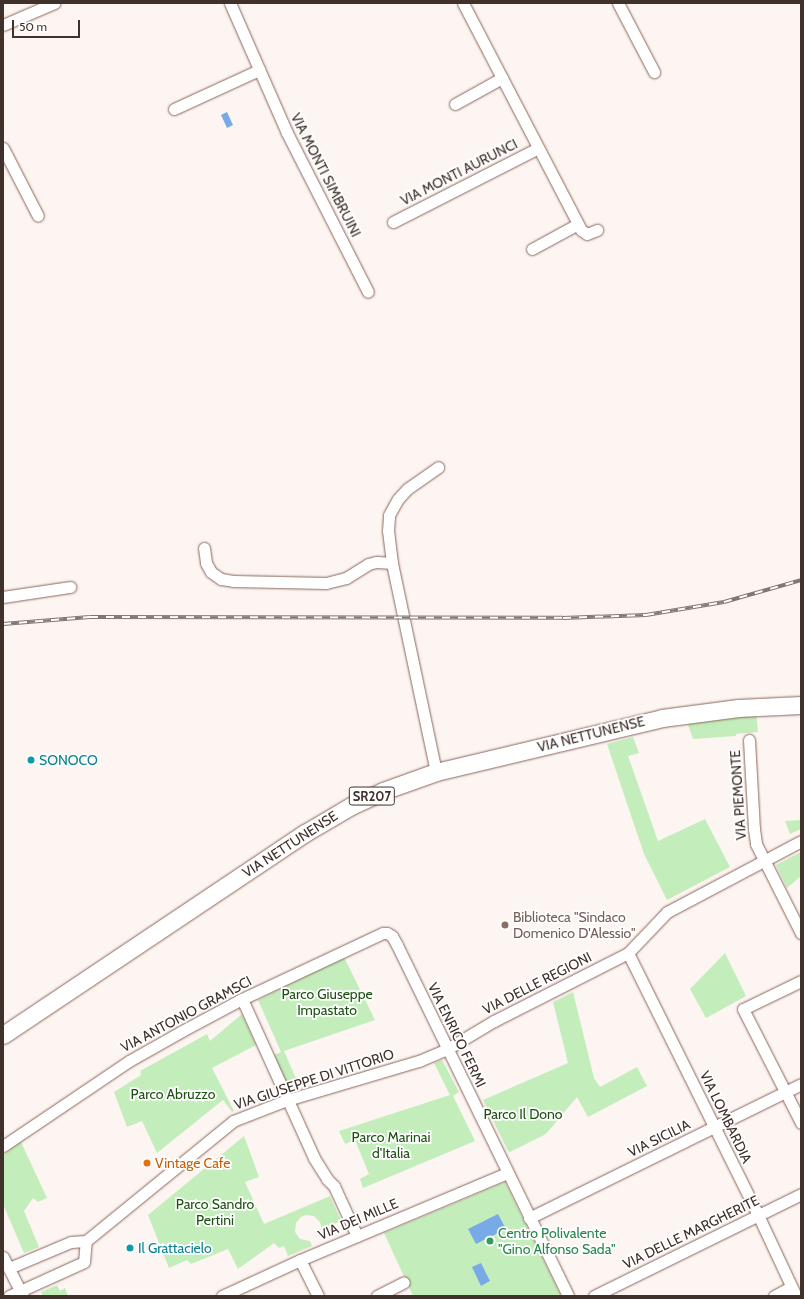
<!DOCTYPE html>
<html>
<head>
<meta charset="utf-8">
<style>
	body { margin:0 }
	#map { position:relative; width:804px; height:1299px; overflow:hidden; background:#fdf5f2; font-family:Cabin,sans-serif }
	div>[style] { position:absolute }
	.green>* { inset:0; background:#c4edbc }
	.water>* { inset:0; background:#79aae8 }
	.roads { filter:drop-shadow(0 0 1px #89665a) drop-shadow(0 0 1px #89665a) }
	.minor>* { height:11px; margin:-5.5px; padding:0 5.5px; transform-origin:5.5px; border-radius:5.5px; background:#fff }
	.primary>* { height:17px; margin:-8.5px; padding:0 8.5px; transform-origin:8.5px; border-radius:8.5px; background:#fff }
	.rail>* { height:4px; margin-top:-2px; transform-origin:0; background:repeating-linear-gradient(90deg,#fff 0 8px,#827671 0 16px); box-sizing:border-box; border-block:1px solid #827671 }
	.dots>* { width:11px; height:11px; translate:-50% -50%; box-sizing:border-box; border:2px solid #fff; border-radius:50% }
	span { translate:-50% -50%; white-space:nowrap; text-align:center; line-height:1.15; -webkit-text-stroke:3.5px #fff; paint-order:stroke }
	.shield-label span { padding:1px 3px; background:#fff; border:1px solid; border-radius:3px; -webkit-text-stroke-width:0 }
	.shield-label { font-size:13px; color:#40312b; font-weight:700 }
	.street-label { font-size:14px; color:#40312b }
	.culture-label { font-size:14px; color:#0d838f }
	.left { translate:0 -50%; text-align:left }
	.education-label { font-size:14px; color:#785e54 }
	.park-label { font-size:14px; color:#1d5112 }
	.food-label { font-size:14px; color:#c56008 }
	.leisure-label { font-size:14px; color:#27864d }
	.frame { position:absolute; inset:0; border:4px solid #40312b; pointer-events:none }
	.scale { position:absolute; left:12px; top:20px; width:68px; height:18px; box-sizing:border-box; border:2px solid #40312b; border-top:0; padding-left:5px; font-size:12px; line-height:14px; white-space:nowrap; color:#40312b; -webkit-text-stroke:3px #fff; paint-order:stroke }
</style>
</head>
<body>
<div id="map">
	<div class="green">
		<i style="clip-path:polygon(756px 710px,758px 732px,736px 734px,736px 736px,693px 739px,685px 716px)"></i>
		<i style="clip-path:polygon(633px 737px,639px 753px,628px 756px,658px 841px,705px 819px,730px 867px,667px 900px,644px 854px,607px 744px)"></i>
		<i style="clip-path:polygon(801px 820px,801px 829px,790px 834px,785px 821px)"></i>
		<i style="clip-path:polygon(801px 852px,801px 876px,787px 888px,776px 865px)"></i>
		<i style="clip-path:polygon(725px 953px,746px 996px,706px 1018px,690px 989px)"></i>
		<i style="clip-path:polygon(344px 957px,375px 1020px,284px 1051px,299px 1085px,289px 1089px,274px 1055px,281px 1052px,258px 1000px)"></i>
		<i style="clip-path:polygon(573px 992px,594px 1078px,600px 1087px,637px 1067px,647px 1086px,588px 1117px,577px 1097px,546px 1134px,510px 1152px,508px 1151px,483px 1100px,568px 1063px,553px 1002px)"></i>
		<i style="clip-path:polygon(242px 1014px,256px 1045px,212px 1068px,234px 1111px,232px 1112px,223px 1100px,157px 1153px,142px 1121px,127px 1127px,114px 1092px,141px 1075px,140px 1071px,207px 1034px,210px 1041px)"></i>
		<i style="clip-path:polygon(442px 1060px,459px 1092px,453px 1096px,475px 1141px,363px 1188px,360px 1179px,369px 1174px,355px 1140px,345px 1144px,339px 1131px,450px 1095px,434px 1063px)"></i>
		<i style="clip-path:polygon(244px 1136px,259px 1177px,245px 1182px,264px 1224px,330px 1196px,341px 1221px,322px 1229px,320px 1222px,314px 1216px,306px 1215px,301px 1217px,296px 1223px,295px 1232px,300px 1239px,310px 1241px,312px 1246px,288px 1256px,284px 1246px,279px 1248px,274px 1243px,238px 1269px,228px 1249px,191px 1264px,187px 1260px,169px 1268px,148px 1215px)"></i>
		<i style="clip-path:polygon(21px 1142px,47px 1198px,38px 1202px,33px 1198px,24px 1211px,39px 1247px,24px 1253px,3px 1204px,3px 1155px)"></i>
		<i style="clip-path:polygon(505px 1182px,561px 1296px,413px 1296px,384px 1233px)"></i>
		<i style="clip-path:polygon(57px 1285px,60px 1291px,65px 1288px,68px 1296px,43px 1296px,41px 1292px)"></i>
	</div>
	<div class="water">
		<i style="clip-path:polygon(227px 112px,233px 125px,227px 128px,221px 115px)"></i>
		<i style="clip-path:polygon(498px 1214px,506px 1229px,476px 1244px,468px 1229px)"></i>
		<i style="clip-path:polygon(481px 1263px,490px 1281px,481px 1286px,472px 1267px)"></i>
	</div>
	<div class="roads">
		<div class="minor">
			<i style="left:230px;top:3px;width:142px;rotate:66.3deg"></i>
			<i style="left:287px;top:133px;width:178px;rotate:63deg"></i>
			<i style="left:463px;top:3px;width:256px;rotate:62.5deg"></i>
			<i style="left:581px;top:230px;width:7px;rotate:34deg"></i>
			<i style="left:587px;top:234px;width:11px;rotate:-22deg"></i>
			<i style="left:618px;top:3px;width:78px;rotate:62.4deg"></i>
			<i style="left:3px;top:25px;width:56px;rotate:-23.3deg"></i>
			<i style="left:455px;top:104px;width:54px;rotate:-29deg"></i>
			<i style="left:174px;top:109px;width:94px;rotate:-24.6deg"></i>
			<i style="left:3px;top:148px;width:76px;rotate:62.8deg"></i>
			<i style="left:393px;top:222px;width:163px;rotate:-27deg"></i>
			<i style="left:532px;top:249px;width:52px;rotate:-28.5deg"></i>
			<i style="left:204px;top:548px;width:15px;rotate:82deg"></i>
			<i style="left:206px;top:563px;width:10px;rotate:61deg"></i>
			<i style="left:211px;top:572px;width:12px;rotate:35deg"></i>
			<i style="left:221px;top:579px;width:12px;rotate:9deg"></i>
			<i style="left:233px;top:581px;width:93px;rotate:1.2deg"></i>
			<i style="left:326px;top:583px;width:21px;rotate:-14deg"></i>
			<i style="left:346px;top:578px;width:26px;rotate:-32deg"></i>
			<i style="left:368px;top:564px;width:9px;rotate:-13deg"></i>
			<i style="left:377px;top:562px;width:15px;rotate:4deg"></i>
			<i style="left:3px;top:597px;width:68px;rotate:-8.5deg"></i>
			<i style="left:749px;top:740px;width:89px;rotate:86.8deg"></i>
			<i style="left:754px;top:829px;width:15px;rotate:82deg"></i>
			<i style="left:756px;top:844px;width:100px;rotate:63.2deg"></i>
			<i style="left:436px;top:772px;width:214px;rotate:-101.9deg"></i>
			<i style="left:392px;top:563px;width:32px;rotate:-97deg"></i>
			<i style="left:388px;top:531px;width:16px;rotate:-86deg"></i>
			<i style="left:389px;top:515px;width:18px;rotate:-61deg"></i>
			<i style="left:398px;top:499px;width:13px;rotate:-48deg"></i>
			<i style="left:407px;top:489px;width:38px;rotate:-35deg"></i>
			<i style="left:628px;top:953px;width:292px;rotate:63.6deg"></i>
			<i style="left:758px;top:1215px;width:89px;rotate:64.9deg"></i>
			<i style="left:801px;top:981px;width:64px;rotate:154.2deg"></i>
			<i style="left:743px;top:1009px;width:128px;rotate:63deg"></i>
			<i style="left:242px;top:999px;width:175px;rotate:65.6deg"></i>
			<i style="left:314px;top:1158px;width:25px;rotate:58deg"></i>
			<i style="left:327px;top:1179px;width:10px;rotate:45deg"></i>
			<i style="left:334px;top:1186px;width:55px;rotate:65.3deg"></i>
			<i style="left:3px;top:1146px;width:152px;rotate:-34deg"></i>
			<i style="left:129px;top:1061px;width:61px;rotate:-29.5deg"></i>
			<i style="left:182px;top:1031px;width:68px;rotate:-28.1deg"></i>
			<i style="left:242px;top:999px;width:156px;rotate:-25.1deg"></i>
			<i style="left:383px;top:933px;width:4px"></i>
			<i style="left:387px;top:933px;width:6px;rotate:31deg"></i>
			<i style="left:392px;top:936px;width:10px;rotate:61deg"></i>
			<i style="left:397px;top:945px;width:390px;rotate:64deg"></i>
			<i style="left:529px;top:1218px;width:303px;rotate:-26.2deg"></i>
			<i style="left:3px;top:1257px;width:44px;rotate:62.9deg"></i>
			<i style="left:300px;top:1260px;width:40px;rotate:63.4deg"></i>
			<i style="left:9px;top:1268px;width:67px;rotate:-22.8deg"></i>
			<i style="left:71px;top:1242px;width:15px;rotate:-4deg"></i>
			<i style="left:86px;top:1241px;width:190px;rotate:-39.2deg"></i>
			<i style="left:233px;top:1121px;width:58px;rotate:-21.3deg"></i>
			<i style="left:287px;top:1100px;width:138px;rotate:-16.5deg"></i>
			<i style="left:419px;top:1061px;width:30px;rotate:-23deg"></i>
			<i style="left:447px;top:1049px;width:55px;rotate:-30.8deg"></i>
			<i style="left:494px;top:1021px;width:150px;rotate:-26.9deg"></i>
			<i style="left:628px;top:953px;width:57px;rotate:-46.4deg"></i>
			<i style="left:667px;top:912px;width:152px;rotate:-27.9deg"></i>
			<i style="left:9px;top:1296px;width:82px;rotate:-24.4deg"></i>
			<i style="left:84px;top:1262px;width:21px;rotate:-85deg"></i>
			<i style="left:222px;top:1296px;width:86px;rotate:-24.8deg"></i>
			<i style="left:300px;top:1260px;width:225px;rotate:-22.8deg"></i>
			<i style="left:377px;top:1296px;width:30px;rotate:-27deg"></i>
			<i style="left:594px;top:1296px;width:231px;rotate:-26.2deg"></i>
			<i style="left:774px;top:1296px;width:19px;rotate:-28deg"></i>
		</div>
		<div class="primary">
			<i style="left:3px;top:1035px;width:363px;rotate:-33.8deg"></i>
			<i style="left:305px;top:833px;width:53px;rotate:-30.4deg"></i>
			<i style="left:351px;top:806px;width:35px;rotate:-25deg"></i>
			<i style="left:383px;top:791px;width:56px;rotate:-19.7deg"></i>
			<i style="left:436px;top:772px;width:232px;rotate:-13.4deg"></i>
			<i style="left:662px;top:718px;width:77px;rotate:-7.5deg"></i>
			<i style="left:738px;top:708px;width:63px;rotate:-2.7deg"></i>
		</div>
	</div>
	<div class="rail">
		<i style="left:3px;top:624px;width:87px;rotate:-4.6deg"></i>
		<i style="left:90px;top:617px;width:473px;rotate:0.1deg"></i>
		<i style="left:563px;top:618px;width:83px;rotate:-2.1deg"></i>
		<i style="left:646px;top:615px;width:79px;rotate:-9.5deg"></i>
		<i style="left:724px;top:602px;width:80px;rotate:-15.9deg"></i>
	</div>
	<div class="dots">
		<i style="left:31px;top:760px;background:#0f9aa8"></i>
		<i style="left:505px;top:925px;background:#8d6e63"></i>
		<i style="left:147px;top:1163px;background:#e8710a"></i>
		<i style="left:490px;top:1241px;background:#2e9e5b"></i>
		<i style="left:130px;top:1248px;background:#0f9aa8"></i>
	</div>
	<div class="shield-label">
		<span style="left:372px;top:796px">SR207</span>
	</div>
	<div class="street-label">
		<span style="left:459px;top:172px;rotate:-27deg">VIA MONTI AURUNCI</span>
		<span style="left:326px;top:175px;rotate:63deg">VIA MONTI SIMBRUINI</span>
		<span style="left:591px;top:734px;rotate:-14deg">VIA NETTUNENSE</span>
		<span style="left:738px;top:795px;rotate:-94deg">VIA PIEMONTE</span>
		<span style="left:290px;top:844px;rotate:-33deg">VIA NETTUNENSE</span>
		<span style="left:537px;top:983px;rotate:-27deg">VIA DELLE REGIONI</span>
		<span style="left:186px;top:1014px;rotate:-28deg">VIA ANTONIO GRAMSCI</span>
		<span style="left:457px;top:1035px;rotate:64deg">VIA ENRICO FERMI</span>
		<span style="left:314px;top:1079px;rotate:-18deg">VIA GIUSEPPE DI VITTORIO</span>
		<span style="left:726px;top:1117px;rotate:64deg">VIA LOMBARDIA</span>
		<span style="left:659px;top:1138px;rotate:-26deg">VIA SICILIA</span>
		<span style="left:358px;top:1219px;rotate:-23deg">VIA DEI MILLE</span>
		<span style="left:691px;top:1232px;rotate:-26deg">VIA DELLE MARGHERITE</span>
	</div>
	<div class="culture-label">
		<span class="left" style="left:39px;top:760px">SONOCO</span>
		<span class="left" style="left:138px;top:1248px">Il Grattacielo</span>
	</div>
	<div class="education-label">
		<span class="left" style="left:513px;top:925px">Biblioteca "Sindaco<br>Domenico D'Alessio"</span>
	</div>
	<div class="park-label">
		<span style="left:327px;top:1002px">Parco Giuseppe<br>Impastato</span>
		<span style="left:173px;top:1094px">Parco Abruzzo</span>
		<span style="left:523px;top:1114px">Parco Il Dono</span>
		<span style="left:391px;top:1145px">Parco Marinai<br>d'Italia</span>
		<span style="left:215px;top:1212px">Parco Sandro<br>Pertini</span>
	</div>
	<div class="food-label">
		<span class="left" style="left:155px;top:1163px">Vintage Cafe</span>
	</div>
	<div class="leisure-label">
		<span class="left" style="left:498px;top:1241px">Centro Polivalente<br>"Gino Alfonso Sada"</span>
	</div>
	<div class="frame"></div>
	<div class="scale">50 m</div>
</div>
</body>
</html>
